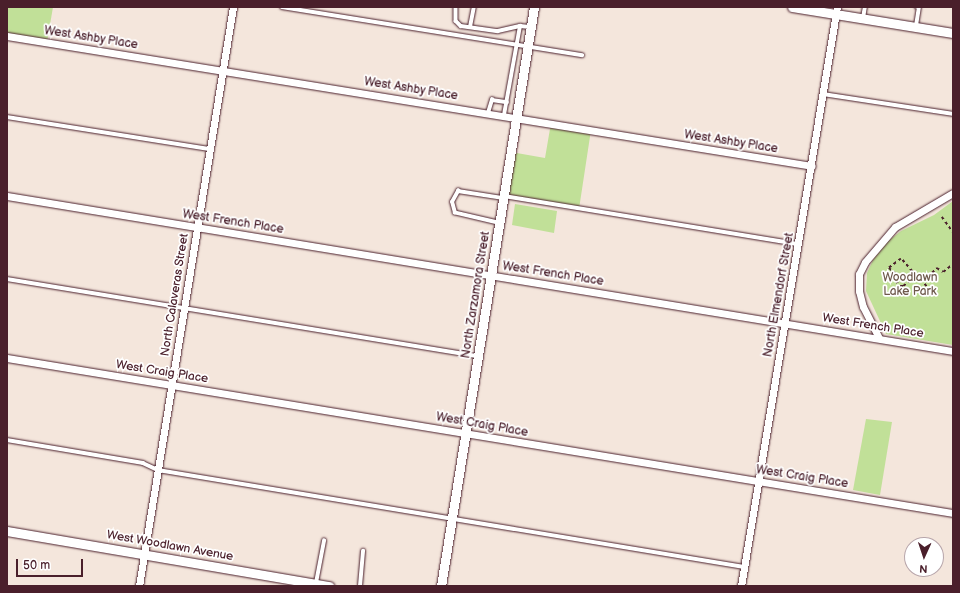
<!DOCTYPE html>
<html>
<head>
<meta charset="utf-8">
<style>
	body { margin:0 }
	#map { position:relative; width:960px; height:593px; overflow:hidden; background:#f4e6dc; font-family:"Balsamiq Sans",sans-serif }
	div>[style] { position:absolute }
	.green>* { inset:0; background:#c1e098 }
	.path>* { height:1.5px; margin-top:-0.75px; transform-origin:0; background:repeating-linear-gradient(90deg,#4a1f2b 0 3px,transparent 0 6px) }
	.roads { filter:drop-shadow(0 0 1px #4a1f2b) drop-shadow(0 0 1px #4a1f2b) }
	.service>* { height:3.5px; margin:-1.75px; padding:0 1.75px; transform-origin:1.75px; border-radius:1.75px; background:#fff }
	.minor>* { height:7px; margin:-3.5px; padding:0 3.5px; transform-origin:3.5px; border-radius:3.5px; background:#fff }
	.tertiary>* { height:9px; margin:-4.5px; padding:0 4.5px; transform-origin:4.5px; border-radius:4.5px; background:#fff }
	span { translate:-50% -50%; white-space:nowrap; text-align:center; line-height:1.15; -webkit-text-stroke:3.5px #fff; paint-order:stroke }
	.street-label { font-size:12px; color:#4a1f2b }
	.park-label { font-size:12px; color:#6e594c }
	.frame { position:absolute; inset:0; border:8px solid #4a1f2b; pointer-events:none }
	.north { position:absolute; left:904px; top:537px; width:40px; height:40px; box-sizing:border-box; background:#fff; border:1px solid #b7a5aa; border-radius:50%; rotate:183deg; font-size:11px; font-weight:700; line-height:16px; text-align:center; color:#4a1f2b }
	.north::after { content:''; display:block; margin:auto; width:14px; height:18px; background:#4a1f2b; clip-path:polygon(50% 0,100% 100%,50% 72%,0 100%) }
	.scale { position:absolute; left:16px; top:559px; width:67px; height:18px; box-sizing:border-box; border:2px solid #4a1f2b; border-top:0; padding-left:5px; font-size:12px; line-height:14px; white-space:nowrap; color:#4a1f2b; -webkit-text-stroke:3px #fff; paint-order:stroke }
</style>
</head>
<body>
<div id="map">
	<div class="green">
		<i style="clip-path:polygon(7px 7px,53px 7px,47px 42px,7px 36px)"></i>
		<i style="clip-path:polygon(551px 123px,591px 130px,579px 209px,504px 196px,511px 152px,545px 158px)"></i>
		<i style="clip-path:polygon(953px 201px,953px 345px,886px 334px,866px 291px,867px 273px,873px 260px,887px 242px,901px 231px,934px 215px)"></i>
		<i style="clip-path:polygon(515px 204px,557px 211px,554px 233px,512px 225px)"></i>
		<i style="clip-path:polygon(866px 419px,892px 422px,880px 495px,853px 490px)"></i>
	</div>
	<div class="path">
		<i style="left:942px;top:217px;width:19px;rotate:54deg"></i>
		<i style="left:916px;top:276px;width:23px;rotate:-131deg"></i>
		<i style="left:901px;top:259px;width:15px;rotate:143deg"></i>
		<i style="left:889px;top:268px;width:8px;rotate:40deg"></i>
		<i style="left:895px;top:273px;width:8px;rotate:83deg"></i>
		<i style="left:896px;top:281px;width:6px;rotate:51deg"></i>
		<i style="left:900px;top:286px;width:3px"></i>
		<i style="left:903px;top:286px;width:18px;rotate:-38deg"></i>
		<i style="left:917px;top:275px;width:28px;rotate:49deg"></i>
		<i style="left:923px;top:281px;width:19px;rotate:-43deg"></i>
		<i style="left:937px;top:268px;width:7px;rotate:34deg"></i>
		<i style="left:943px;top:272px;width:13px;rotate:-39deg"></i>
	</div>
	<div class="roads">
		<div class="service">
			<i style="left:282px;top:7px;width:304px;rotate:9.1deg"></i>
			<i style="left:456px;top:7px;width:14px;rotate:90deg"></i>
			<i style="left:456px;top:21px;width:7px;rotate:45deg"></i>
			<i style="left:461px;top:26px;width:37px;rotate:8deg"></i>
			<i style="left:498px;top:31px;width:23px;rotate:-13deg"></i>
			<i style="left:520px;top:26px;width:10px;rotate:6deg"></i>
			<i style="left:863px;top:18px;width:11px;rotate:-80deg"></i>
			<i style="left:916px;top:26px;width:19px;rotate:-81deg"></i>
			<i style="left:919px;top:7px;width:2px;rotate:180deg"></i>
			<i style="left:470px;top:27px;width:20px;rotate:-79deg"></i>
			<i style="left:823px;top:94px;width:132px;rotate:8.7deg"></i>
			<i style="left:488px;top:113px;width:14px;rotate:-73deg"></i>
			<i style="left:492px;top:100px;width:15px;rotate:8deg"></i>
			<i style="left:504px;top:115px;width:90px;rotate:-79.8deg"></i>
			<i style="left:7px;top:117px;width:206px;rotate:9deg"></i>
			<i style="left:504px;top:196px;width:297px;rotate:9.3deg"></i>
			<i style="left:498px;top:223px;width:44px;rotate:-166.9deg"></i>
			<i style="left:455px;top:213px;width:11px;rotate:-105deg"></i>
			<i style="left:452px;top:202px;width:13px;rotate:-61deg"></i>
			<i style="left:458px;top:191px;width:46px;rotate:8.8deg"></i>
			<i style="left:7px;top:279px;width:477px;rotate:9.3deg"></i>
			<i style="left:7px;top:440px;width:138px;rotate:9.6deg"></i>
			<i style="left:143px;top:463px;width:17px;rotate:25deg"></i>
			<i style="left:158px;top:470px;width:594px;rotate:9.4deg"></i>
			<i style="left:316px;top:583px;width:43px;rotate:-79.2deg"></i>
			<i style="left:360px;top:586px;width:35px;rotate:-85deg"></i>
		</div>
		<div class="minor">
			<i style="left:7px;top:36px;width:815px;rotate:9.17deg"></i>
			<i style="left:7px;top:196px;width:959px;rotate:9.31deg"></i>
			<i style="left:879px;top:338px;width:35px;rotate:-117deg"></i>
			<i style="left:863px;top:307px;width:16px;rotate:-104deg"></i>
			<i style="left:859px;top:291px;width:17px;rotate:-90deg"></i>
			<i style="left:859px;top:274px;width:13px;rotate:-63deg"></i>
			<i style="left:865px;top:262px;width:46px;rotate:-49.4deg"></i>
			<i style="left:895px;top:227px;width:67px;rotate:-30.4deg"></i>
			<i style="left:7px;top:358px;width:959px;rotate:9.31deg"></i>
			<i style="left:139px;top:586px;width:587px;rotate:-80.78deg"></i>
			<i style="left:741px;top:586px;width:587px;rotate:-80.59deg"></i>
		</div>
		<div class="tertiary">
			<i style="left:792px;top:7px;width:163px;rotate:9.2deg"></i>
			<i style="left:7px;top:531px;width:327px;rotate:9.7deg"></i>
			<i style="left:441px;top:586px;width:586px;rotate:-80.87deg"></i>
		</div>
	</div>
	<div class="street-label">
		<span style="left:91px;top:38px;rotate:9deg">West Ashby Place</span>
		<span style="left:411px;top:89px;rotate:9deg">West Ashby Place</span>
		<span style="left:731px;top:142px;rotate:9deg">West Ashby Place</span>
		<span style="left:233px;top:222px;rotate:9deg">West French Place</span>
		<span style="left:553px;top:274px;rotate:9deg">West French Place</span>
		<span style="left:175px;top:295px;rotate:-81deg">North Calaveras Street</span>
		<span style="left:476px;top:295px;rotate:-81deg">North Zarzamora Street</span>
		<span style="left:779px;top:295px;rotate:-80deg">North Elmendorf Street</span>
		<span style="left:873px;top:326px;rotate:9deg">West French Place</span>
		<span style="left:162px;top:372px;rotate:9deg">West Craig Place</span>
		<span style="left:482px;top:425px;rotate:10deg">West Craig Place</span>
		<span style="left:802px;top:477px;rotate:9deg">West Craig Place</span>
		<span style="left:170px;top:546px;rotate:10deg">West Woodlawn Avenue</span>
	</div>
	<div class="park-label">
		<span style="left:910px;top:285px">Woodlawn<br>Lake Park</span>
	</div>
	<div class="frame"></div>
	<div class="north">N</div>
	<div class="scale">50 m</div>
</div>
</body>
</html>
